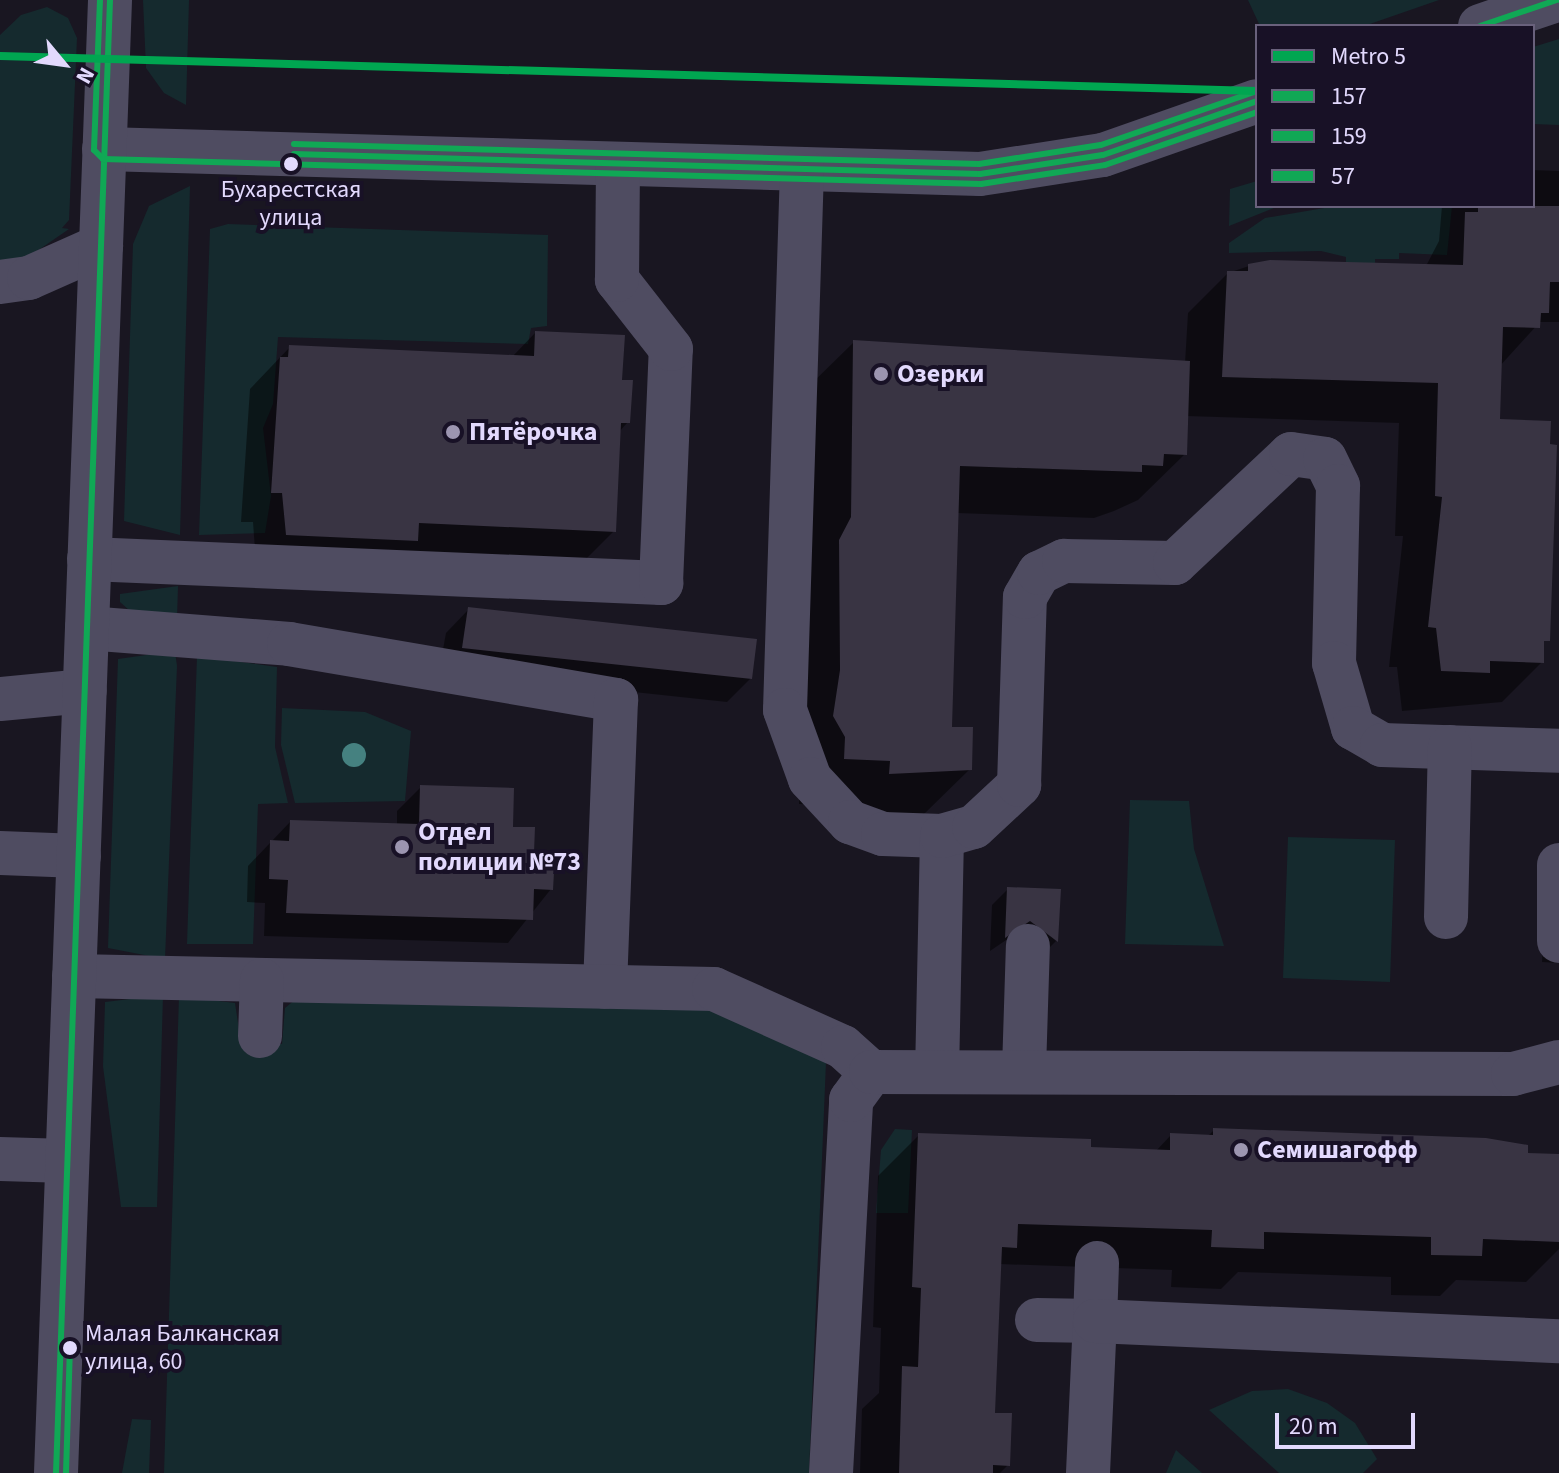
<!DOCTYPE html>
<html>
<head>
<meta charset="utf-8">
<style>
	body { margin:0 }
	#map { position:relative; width:1559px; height:1473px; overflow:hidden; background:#191621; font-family:"Source Sans 3",sans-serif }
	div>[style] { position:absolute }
	.green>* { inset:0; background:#152a2e }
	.shadow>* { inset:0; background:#0007 }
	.building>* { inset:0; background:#393443 }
	.minor>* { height:44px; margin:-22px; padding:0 22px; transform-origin:22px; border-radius:22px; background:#4f4c61 }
	.bus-1>* { height:6px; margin:-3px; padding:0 3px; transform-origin:3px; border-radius:3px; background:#10a855 }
	.bus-2>* { height:6px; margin:-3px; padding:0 3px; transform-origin:3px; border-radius:3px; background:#10a855 }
	.bus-3>* { height:6px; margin:-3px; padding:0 3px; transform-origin:3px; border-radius:3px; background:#10a855 }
	.metro-1>* { height:8px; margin:-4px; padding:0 4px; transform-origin:4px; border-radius:4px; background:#00a651 }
	.trees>* { width:24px; height:24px; margin:-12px; border-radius:50%; background:#458180 }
	.dots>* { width:22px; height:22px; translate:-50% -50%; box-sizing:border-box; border:4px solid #181126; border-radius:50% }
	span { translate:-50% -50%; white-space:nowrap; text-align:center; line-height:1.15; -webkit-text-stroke:8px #181126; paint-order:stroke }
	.bus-label { font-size:24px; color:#e2d9fd }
	.left { translate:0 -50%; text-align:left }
	.poi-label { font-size:26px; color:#e2d9fd; font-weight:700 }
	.legend { position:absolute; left:1255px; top:24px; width:280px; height:184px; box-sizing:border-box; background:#181126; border:2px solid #69617c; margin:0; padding:10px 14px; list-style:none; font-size:24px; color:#e2d9fd }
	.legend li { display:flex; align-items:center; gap:16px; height:40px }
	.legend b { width:40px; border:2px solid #69617c }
	.north { position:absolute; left:24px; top:24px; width:80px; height:80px; -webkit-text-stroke:6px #181126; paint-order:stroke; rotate:119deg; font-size:22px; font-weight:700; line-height:32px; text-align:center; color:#e2d9fd }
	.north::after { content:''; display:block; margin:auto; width:28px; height:36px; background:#e2d9fd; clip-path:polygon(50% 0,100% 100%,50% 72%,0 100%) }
	.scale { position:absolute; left:1275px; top:1413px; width:140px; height:36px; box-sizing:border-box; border:4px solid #e2d9fd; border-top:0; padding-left:10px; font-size:24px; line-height:28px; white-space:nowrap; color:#e2d9fd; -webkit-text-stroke:6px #181126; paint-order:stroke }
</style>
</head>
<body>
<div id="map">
	<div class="green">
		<i style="clip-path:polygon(143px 0,189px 0,186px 105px,164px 93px,146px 68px)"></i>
		<i style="clip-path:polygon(1248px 0,1439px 0,1364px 26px,1260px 26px)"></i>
		<i style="clip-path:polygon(47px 7px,68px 18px,77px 38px,69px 220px,62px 228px,69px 229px,24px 260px,0 265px,0 35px,21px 15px)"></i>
		<i style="clip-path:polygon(1559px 39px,1559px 125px,1533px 124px,1533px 47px)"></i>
		<i style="clip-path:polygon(1257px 181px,1257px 206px,1279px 206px,1229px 226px,1230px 189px)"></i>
		<i style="clip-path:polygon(190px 186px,180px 535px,124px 521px,133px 244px,149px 206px)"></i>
		<i style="clip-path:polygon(1336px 206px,1452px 206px,1447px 255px,1399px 253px,1399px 259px,1375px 259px,1375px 265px,1346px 265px,1346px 257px,1321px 251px,1229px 253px,1229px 243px,1265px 218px)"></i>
		<i style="clip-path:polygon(228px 224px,548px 235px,547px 326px,531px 328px,528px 344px,278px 337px,273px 404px,263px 428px,271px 496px,265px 533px,199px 535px,210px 229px)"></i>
		<i style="clip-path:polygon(178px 586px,177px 618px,130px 611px,120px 602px,120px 594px)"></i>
		<i style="clip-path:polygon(175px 651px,177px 666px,165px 959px,108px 948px,118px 659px)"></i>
		<i style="clip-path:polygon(197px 656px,277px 667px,275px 747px,288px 803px,258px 804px,253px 944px,187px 944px)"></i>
		<i style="clip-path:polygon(282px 708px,365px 712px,411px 731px,405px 801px,295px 803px,281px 745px)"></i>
		<i style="clip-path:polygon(1130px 800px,1189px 801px,1194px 849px,1224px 946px,1125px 944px)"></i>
		<i style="clip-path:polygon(1288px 837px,1395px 840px,1390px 982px,1283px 978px)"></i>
		<i style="clip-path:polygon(163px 995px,157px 1207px,121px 1207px,103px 1066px,105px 1002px)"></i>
		<i style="clip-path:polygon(179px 996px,235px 1003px,241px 1043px,282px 1044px,285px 1008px,296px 999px,712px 1009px,826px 1062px,809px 1473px,164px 1473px)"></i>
		<i style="clip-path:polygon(895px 1129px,912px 1130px,908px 1213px,876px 1213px,881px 1150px)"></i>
		<i style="clip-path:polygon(1252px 1391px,1288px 1389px,1327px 1403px,1355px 1423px,1377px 1459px,1363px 1473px,1279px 1473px,1209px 1410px)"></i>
		<i style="clip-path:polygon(132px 1419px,151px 1420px,149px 1473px,122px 1473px)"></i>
		<i style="clip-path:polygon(1176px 1450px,1202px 1473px,1166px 1473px)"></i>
	</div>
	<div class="shadow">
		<i style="clip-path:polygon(1533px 170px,1559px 171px,1559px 322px,1540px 322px,1499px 367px,1497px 421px,1542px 662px,1502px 702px,1402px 711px,1397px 667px,1389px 667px,1403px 536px,1395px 536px,1399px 423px,1186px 416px,1185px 454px,1138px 500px,1114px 511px,1094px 518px,957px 513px,950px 729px,970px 769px,923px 815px,844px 819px,845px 806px,799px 804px,807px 388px,854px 342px,1185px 363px,1188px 313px,1228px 273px,1249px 266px,1426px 266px,1439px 241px,1442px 206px,1533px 206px)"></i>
		<i style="clip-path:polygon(535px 333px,620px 381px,628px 422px,618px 433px,614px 531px,584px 561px,256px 564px,253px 522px,241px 522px,250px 389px,290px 347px,512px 357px)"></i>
		<i style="clip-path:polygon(469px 609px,751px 678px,727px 702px,439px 671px,446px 633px)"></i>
		<i style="clip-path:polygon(421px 787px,511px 829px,551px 889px,508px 943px,264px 936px,265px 903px,247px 902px,248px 866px,290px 822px,397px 825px,397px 811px)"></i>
		<i style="clip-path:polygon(1546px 877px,1559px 963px,1542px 962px)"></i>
		<i style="clip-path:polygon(1008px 889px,1056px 941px,1041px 956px,1012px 936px,990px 951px,992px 905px)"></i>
		<i style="clip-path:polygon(1214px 1130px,1559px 1156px,1559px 1249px,1526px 1282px,1456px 1280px,1440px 1296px,1391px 1295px,1391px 1277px,1238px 1272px,1221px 1289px,1171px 1287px,1172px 1270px,999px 1264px,993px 1415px,1008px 1465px,1000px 1473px,860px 1473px,862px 1409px,879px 1393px,881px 1328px,873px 1327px,878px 1176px,919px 1135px,1155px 1152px,1171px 1135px,1208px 1136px)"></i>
	</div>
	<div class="building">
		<i style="clip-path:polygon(1478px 206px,1559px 206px,1559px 282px,1550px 282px,1549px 313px,1541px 313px,1540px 328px,1503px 327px,1500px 419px,1551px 421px,1550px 444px,1557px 445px,1550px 641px,1544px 641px,1544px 663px,1490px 661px,1490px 673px,1441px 671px,1436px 628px,1428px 627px,1442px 497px,1435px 496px,1438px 383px,1222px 377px,1227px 271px,1248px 271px,1248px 264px,1270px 260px,1463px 265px,1465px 212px,1478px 212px)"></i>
		<i style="clip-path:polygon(535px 331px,625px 335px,622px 380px,633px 380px,630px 423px,621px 423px,616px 532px,419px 523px,418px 541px,286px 535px,282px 493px,271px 493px,280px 357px,288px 357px,289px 345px,534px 356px)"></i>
		<i style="clip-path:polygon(853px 340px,1190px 361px,1187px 455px,1164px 454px,1163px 466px,1142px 465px,1142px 472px,960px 466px,952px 727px,973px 727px,972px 770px,889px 774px,890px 761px,844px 759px,845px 737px,833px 716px,840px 670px,839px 540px,851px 517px)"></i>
		<i style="clip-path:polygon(468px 607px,757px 639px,752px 679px,462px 648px)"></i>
		<i style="clip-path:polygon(420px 785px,514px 788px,513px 827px,535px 827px,534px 853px,555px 854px,553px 890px,534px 889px,533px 920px,286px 913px,288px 880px,269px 879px,270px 840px,289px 841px,290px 820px,419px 824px)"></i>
		<i style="clip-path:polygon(1007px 887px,1061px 889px,1058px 942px,1030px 921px,1005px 938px)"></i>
		<i style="clip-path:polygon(1213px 1128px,1486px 1138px,1528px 1145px,1528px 1153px,1559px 1154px,1559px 1242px,1483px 1239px,1482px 1256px,1431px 1255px,1431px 1237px,1264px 1232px,1264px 1249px,1211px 1247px,1212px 1230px,1018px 1224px,1017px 1248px,1002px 1247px,995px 1413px,1012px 1413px,1010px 1466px,993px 1465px,993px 1473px,899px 1473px,902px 1366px,918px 1367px,921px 1288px,912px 1287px,918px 1133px,1091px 1139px,1091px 1147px,1170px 1150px,1170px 1133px,1213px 1135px)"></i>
	</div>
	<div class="minor">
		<i style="left:1480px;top:26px;width:81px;rotate:-18.7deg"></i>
		<i style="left:104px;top:149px;width:876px;rotate:1.63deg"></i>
		<i style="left:980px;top:174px;width:124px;rotate:-8.8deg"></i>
		<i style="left:1103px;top:155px;width:163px;rotate:-19.3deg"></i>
		<i style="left:802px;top:169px;width:541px;rotate:91.8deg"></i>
		<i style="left:785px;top:710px;width:73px;rotate:70.1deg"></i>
		<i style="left:810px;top:779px;width:59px;rotate:47.1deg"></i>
		<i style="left:850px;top:822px;width:35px;rotate:20deg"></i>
		<i style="left:883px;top:834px;width:59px;rotate:1.9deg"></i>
		<i style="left:942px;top:836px;width:233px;rotate:91.2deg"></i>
		<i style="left:0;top:282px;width:29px;rotate:-8deg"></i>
		<i style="left:29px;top:278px;width:79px;rotate:-24deg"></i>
		<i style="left:89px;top:559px;width:573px;rotate:2.4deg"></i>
		<i style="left:661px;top:583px;width:234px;rotate:-87.6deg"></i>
		<i style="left:671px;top:349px;width:88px;rotate:-128deg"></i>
		<i style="left:617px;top:280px;width:115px;rotate:-89.5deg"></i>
		<i style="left:87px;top:628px;width:203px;rotate:4.5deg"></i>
		<i style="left:289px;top:644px;width:332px;rotate:9.7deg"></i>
		<i style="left:616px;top:700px;width:287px;rotate:92.2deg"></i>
		<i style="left:0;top:699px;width:85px;rotate:-5.4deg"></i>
		<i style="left:942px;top:836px;width:33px;rotate:-16deg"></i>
		<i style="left:974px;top:827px;width:62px;rotate:-43deg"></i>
		<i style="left:1019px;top:785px;width:188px;rotate:-88.2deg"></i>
		<i style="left:1025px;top:597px;width:28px;rotate:-60deg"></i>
		<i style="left:1039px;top:573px;width:28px;rotate:-26deg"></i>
		<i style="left:1064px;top:561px;width:111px;rotate:1deg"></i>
		<i style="left:1175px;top:563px;width:159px;rotate:-43.2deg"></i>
		<i style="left:1291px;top:454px;width:34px;rotate:8deg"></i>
		<i style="left:1325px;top:459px;width:30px;rotate:64deg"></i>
		<i style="left:1338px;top:486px;width:177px;rotate:91.3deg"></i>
		<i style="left:1334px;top:663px;width:68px;rotate:73.7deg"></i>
		<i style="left:1353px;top:728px;width:34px;rotate:30deg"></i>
		<i style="left:1382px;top:745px;width:177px;rotate:1.9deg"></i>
		<i style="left:0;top:853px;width:79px;rotate:2.2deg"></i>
		<i style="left:1559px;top:865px;width:76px;rotate:90deg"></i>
		<i style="left:1446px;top:917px;width:170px;rotate:-88.7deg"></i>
		<i style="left:74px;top:976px;width:640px;rotate:1.16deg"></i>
		<i style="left:714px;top:989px;width:141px;rotate:24.2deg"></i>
		<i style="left:843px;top:1047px;width:38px;rotate:42deg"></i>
		<i style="left:260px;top:1036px;width:56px;rotate:-88deg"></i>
		<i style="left:1024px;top:1070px;width:124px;rotate:-88.2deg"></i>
		<i style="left:0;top:1159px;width:67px;rotate:1.7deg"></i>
		<i style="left:1037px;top:1320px;width:58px;rotate:1deg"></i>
		<i style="left:1095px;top:1321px;width:58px;rotate:-88deg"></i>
		<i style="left:56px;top:1473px;width:1474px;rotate:-87.9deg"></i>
		<i style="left:831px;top:1473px;width:374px;rotate:-86.9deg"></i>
		<i style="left:851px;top:1100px;width:34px;rotate:-54deg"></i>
		<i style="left:871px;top:1072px;width:642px;rotate:0.18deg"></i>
		<i style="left:1513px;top:1074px;width:48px;rotate:-14.6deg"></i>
		<i style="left:1088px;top:1473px;width:152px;rotate:-87.4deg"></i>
		<i style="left:1095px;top:1321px;width:464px;rotate:2.5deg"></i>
	</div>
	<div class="bus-1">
		<i style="left:1480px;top:26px;width:81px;rotate:-18.7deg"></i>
		<i style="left:294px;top:154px;width:686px;rotate:1.67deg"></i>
		<i style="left:980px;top:174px;width:124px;rotate:-8.8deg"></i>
		<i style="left:1103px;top:155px;width:163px;rotate:-19.3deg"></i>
		<i style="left:56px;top:1473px;width:1474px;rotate:-87.9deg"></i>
	</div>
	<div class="bus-2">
		<i style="left:100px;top:0;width:150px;rotate:92.3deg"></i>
		<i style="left:94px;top:150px;width:13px;rotate:45deg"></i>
		<i style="left:103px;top:159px;width:878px;rotate:1.63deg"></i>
		<i style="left:981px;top:184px;width:125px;rotate:-8.7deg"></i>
		<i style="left:1105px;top:165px;width:161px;rotate:-19.2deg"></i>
		<i style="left:66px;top:1473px;width:125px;rotate:-88.2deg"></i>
	</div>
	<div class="bus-3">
		<i style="left:294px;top:144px;width:685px;rotate:1.67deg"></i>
		<i style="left:979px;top:164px;width:123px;rotate:-8.9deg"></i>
		<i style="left:1101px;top:145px;width:162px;rotate:-19.1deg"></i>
	</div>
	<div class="metro-1">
		<i style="left:0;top:56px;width:1257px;rotate:1.59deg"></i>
	</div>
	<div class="trees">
		<i style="left:354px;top:755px"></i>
	</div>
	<div class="dots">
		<i style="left:291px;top:164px;background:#e2d9fd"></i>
		<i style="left:881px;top:374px;background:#9c95b0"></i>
		<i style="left:453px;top:432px;background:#9c95b0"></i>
		<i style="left:402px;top:847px;background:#9c95b0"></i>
		<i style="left:1241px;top:1150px;background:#9c95b0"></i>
		<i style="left:70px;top:1348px;background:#e2d9fd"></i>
	</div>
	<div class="bus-label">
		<span style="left:291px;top:204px">Бухарестская<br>улица</span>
		<span class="left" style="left:85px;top:1348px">Малая Балканская<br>улица, 60</span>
	</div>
	<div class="poi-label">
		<span class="left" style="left:897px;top:374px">Озерки</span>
		<span class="left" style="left:469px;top:432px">Пятёрочка</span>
		<span class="left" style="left:418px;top:847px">Отдел<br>полиции №73</span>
		<span class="left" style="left:1257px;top:1150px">Семишагофф</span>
	</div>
	<ul class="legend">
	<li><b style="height:10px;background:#00a651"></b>Metro 5</li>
	<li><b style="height:10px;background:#10a855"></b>157</li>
	<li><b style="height:10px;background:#10a855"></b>159</li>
	<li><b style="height:10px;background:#10a855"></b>57</li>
	</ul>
	<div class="north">N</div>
	<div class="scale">20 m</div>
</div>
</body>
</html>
